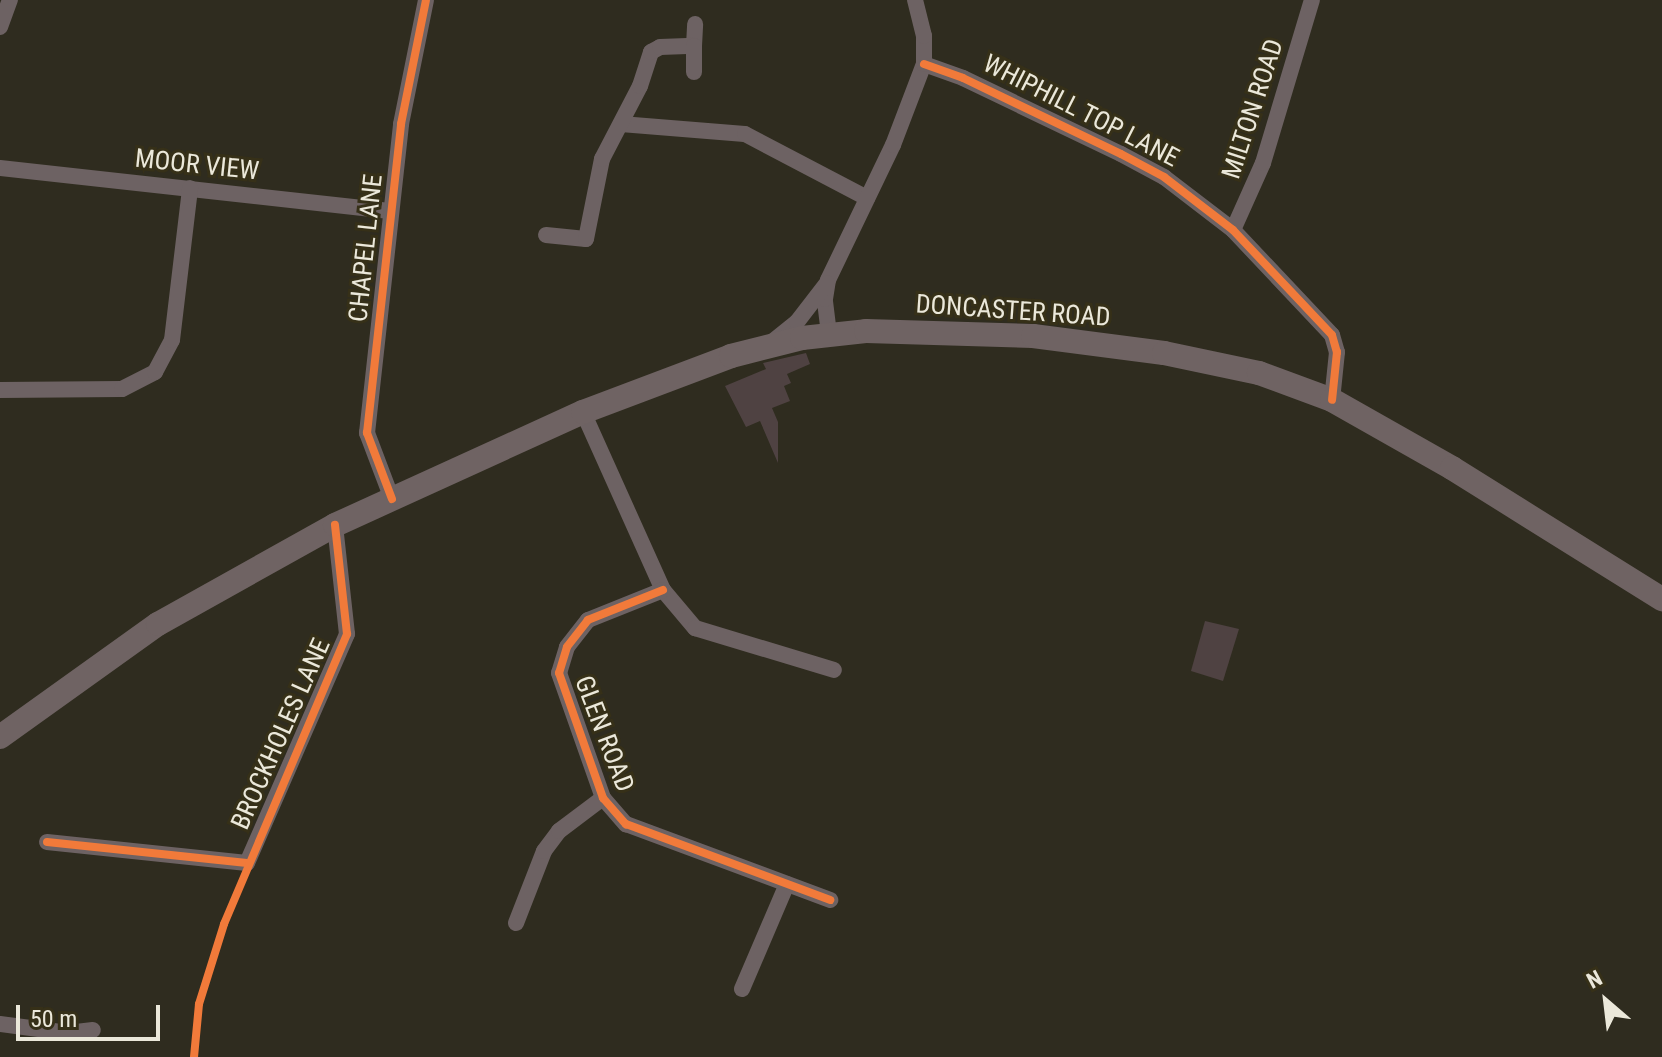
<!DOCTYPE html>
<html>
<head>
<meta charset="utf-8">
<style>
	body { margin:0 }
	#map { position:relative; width:1662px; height:1057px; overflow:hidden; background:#2f2c1f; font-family:"Roboto Condensed",sans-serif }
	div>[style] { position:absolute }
	.building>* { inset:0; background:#4f4242 }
	.street>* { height:16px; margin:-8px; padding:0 8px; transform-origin:8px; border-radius:8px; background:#6d6263 }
	.secondary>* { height:24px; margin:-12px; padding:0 12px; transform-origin:12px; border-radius:12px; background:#6f6363 }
	.cycleway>* { height:8px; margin:-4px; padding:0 4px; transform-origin:4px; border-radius:4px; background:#f17a3a }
	span { translate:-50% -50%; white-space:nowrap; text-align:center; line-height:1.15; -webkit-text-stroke:6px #363018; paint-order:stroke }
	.street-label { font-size:26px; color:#ebe8da }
	.north { position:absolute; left:1566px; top:961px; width:80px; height:80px; -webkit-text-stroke:6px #363018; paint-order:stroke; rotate:332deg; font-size:22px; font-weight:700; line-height:32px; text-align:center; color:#ebe8da }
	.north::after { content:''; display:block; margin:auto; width:28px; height:36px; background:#ebe8da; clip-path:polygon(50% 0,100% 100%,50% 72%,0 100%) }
	.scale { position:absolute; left:16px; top:1005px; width:144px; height:36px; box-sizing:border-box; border:4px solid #ebe8da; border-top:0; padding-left:10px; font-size:24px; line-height:28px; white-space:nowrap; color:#ebe8da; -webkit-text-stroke:6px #363018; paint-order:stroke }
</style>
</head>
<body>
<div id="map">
	<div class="building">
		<i style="clip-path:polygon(806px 353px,810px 364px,787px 374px,791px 383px,784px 386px,790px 401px,772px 408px,778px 422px,778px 463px,760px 421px,746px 427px,725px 386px,766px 369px,763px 363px)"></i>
		<i style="clip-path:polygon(1205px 621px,1239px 629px,1223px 681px,1191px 671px)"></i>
	</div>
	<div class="street">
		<i style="left:0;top:27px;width:29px;rotate:-70deg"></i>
		<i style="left:694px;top:46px;width:22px;rotate:-87deg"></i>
		<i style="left:924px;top:64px;width:41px;rotate:19.7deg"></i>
		<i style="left:963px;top:78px;width:175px;rotate:25.7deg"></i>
		<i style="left:1121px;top:154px;width:49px;rotate:28.1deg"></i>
		<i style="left:1164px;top:177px;width:87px;rotate:37.5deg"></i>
		<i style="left:1233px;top:230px;width:144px;rotate:46.7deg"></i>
		<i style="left:1332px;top:335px;width:18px;rotate:74deg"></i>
		<i style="left:1337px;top:352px;width:48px;rotate:95.9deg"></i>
		<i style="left:621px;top:124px;width:124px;rotate:4.6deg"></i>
		<i style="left:745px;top:134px;width:138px;rotate:27.7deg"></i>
		<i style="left:0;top:168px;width:392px;rotate:6.3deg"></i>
		<i style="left:1233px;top:230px;width:73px;rotate:-65.9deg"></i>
		<i style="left:1263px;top:163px;width:170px;rotate:-73.3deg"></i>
		<i style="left:546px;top:235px;width:40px;rotate:5.7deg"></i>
		<i style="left:586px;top:239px;width:82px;rotate:-78.7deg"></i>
		<i style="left:602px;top:159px;width:82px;rotate:-62.5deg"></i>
		<i style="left:640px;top:86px;width:36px;rotate:-72deg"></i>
		<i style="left:651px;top:52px;width:10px;rotate:-29deg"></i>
		<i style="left:660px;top:47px;width:34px;rotate:-2deg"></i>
		<i style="left:694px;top:46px;width:26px;rotate:90deg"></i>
		<i style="left:829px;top:334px;width:35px;rotate:-97deg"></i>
		<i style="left:825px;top:299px;width:19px;rotate:-81deg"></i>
		<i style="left:828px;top:280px;width:150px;rotate:-64.3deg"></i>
		<i style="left:893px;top:145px;width:87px;rotate:-69.1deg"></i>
		<i style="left:924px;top:64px;width:28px;rotate:-90deg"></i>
		<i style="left:924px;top:36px;width:37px;rotate:-104deg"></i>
		<i style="left:772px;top:342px;width:32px;rotate:-39deg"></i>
		<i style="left:797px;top:322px;width:49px;rotate:-52.4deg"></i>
		<i style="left:0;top:390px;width:122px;rotate:-0.5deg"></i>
		<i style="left:122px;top:389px;width:37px;rotate:-27deg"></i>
		<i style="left:155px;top:372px;width:36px;rotate:-62deg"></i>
		<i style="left:172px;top:340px;width:153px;rotate:-83.2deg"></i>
		<i style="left:583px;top:412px;width:195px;rotate:65.8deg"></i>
		<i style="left:663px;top:590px;width:50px;rotate:49.9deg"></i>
		<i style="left:695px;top:628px;width:145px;rotate:16.8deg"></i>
		<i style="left:392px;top:499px;width:71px;rotate:-110.7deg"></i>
		<i style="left:367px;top:433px;width:311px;rotate:-83.7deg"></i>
		<i style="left:401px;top:124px;width:126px;rotate:-78.6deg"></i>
		<i style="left:663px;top:590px;width:81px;rotate:158.2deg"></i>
		<i style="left:588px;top:620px;width:34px;rotate:128deg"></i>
		<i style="left:567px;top:647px;width:27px;rotate:107deg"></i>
		<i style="left:559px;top:673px;width:133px;rotate:70.6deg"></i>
		<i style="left:603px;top:798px;width:35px;rotate:49deg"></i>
		<i style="left:626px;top:824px;width:218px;rotate:20.4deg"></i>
		<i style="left:47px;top:842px;width:201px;rotate:6deg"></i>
		<i style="left:247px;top:863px;width:250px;rotate:-66.4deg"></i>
		<i style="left:347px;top:634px;width:110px;rotate:-96.3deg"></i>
		<i style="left:516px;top:923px;width:77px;rotate:-68.7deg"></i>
		<i style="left:544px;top:851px;width:25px;rotate:-53deg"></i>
		<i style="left:559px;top:831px;width:55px;rotate:-36.9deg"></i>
		<i style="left:742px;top:989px;width:114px;rotate:-66.8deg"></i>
		<i style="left:0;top:1024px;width:69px;rotate:7.5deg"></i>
		<i style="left:68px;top:1033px;width:25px;rotate:-7deg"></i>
	</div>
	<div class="secondary">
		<i style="left:0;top:737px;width:194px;rotate:-35.6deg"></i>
		<i style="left:158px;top:624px;width:203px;rotate:-29.2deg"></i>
		<i style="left:335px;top:525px;width:273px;rotate:-24.5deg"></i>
		<i style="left:583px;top:412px;width:158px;rotate:-20.7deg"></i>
		<i style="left:731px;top:356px;width:73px;rotate:-14.2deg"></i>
		<i style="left:802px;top:338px;width:64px;rotate:-6.2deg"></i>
		<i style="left:866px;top:331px;width:167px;rotate:1.7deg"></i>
		<i style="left:1033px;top:336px;width:132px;rotate:7.4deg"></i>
		<i style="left:1164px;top:353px;width:97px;rotate:11.9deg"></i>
		<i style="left:1259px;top:373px;width:78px;rotate:20.3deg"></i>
		<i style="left:1332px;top:400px;width:138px;rotate:29.5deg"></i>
		<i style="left:1452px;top:468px;width:248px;rotate:32deg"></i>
	</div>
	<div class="cycleway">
		<i style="left:924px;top:64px;width:41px;rotate:19.7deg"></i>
		<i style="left:963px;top:78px;width:175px;rotate:25.7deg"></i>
		<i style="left:1121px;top:154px;width:49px;rotate:28.1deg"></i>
		<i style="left:1164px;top:177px;width:87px;rotate:37.5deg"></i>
		<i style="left:1233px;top:230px;width:144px;rotate:46.7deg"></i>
		<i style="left:1332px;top:335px;width:18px;rotate:74deg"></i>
		<i style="left:1337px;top:352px;width:48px;rotate:95.9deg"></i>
		<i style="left:392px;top:499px;width:71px;rotate:-110.7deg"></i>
		<i style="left:367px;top:433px;width:311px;rotate:-83.7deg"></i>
		<i style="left:401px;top:124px;width:126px;rotate:-78.6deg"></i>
		<i style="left:663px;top:590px;width:81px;rotate:158.2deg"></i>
		<i style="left:588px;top:620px;width:34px;rotate:128deg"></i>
		<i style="left:567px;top:647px;width:27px;rotate:107deg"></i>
		<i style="left:559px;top:673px;width:133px;rotate:70.6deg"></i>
		<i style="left:603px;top:798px;width:35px;rotate:49deg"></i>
		<i style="left:626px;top:824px;width:218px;rotate:20.4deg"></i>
		<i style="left:47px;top:842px;width:201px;rotate:6deg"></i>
		<i style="left:194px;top:1057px;width:53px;rotate:-84.6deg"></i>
		<i style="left:199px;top:1004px;width:84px;rotate:-72.6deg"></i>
		<i style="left:224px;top:924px;width:315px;rotate:-67deg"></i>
		<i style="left:347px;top:634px;width:110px;rotate:-96.3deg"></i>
	</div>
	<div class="street-label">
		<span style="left:1253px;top:109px;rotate:-72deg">MILTON ROAD</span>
		<span style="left:1081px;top:111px;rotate:27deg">WHIPHILL TOP LANE</span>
		<span style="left:197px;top:165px;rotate:6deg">MOOR VIEW</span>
		<span style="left:366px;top:248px;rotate:-84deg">CHAPEL LANE</span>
		<span style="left:1013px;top:311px;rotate:4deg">DONCASTER ROAD</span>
		<span style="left:281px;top:734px;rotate:-66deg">BROCKHOLES LANE</span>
		<span style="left:604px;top:734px;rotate:69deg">GLEN ROAD</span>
	</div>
	<div class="north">N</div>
	<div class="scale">50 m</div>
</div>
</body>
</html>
